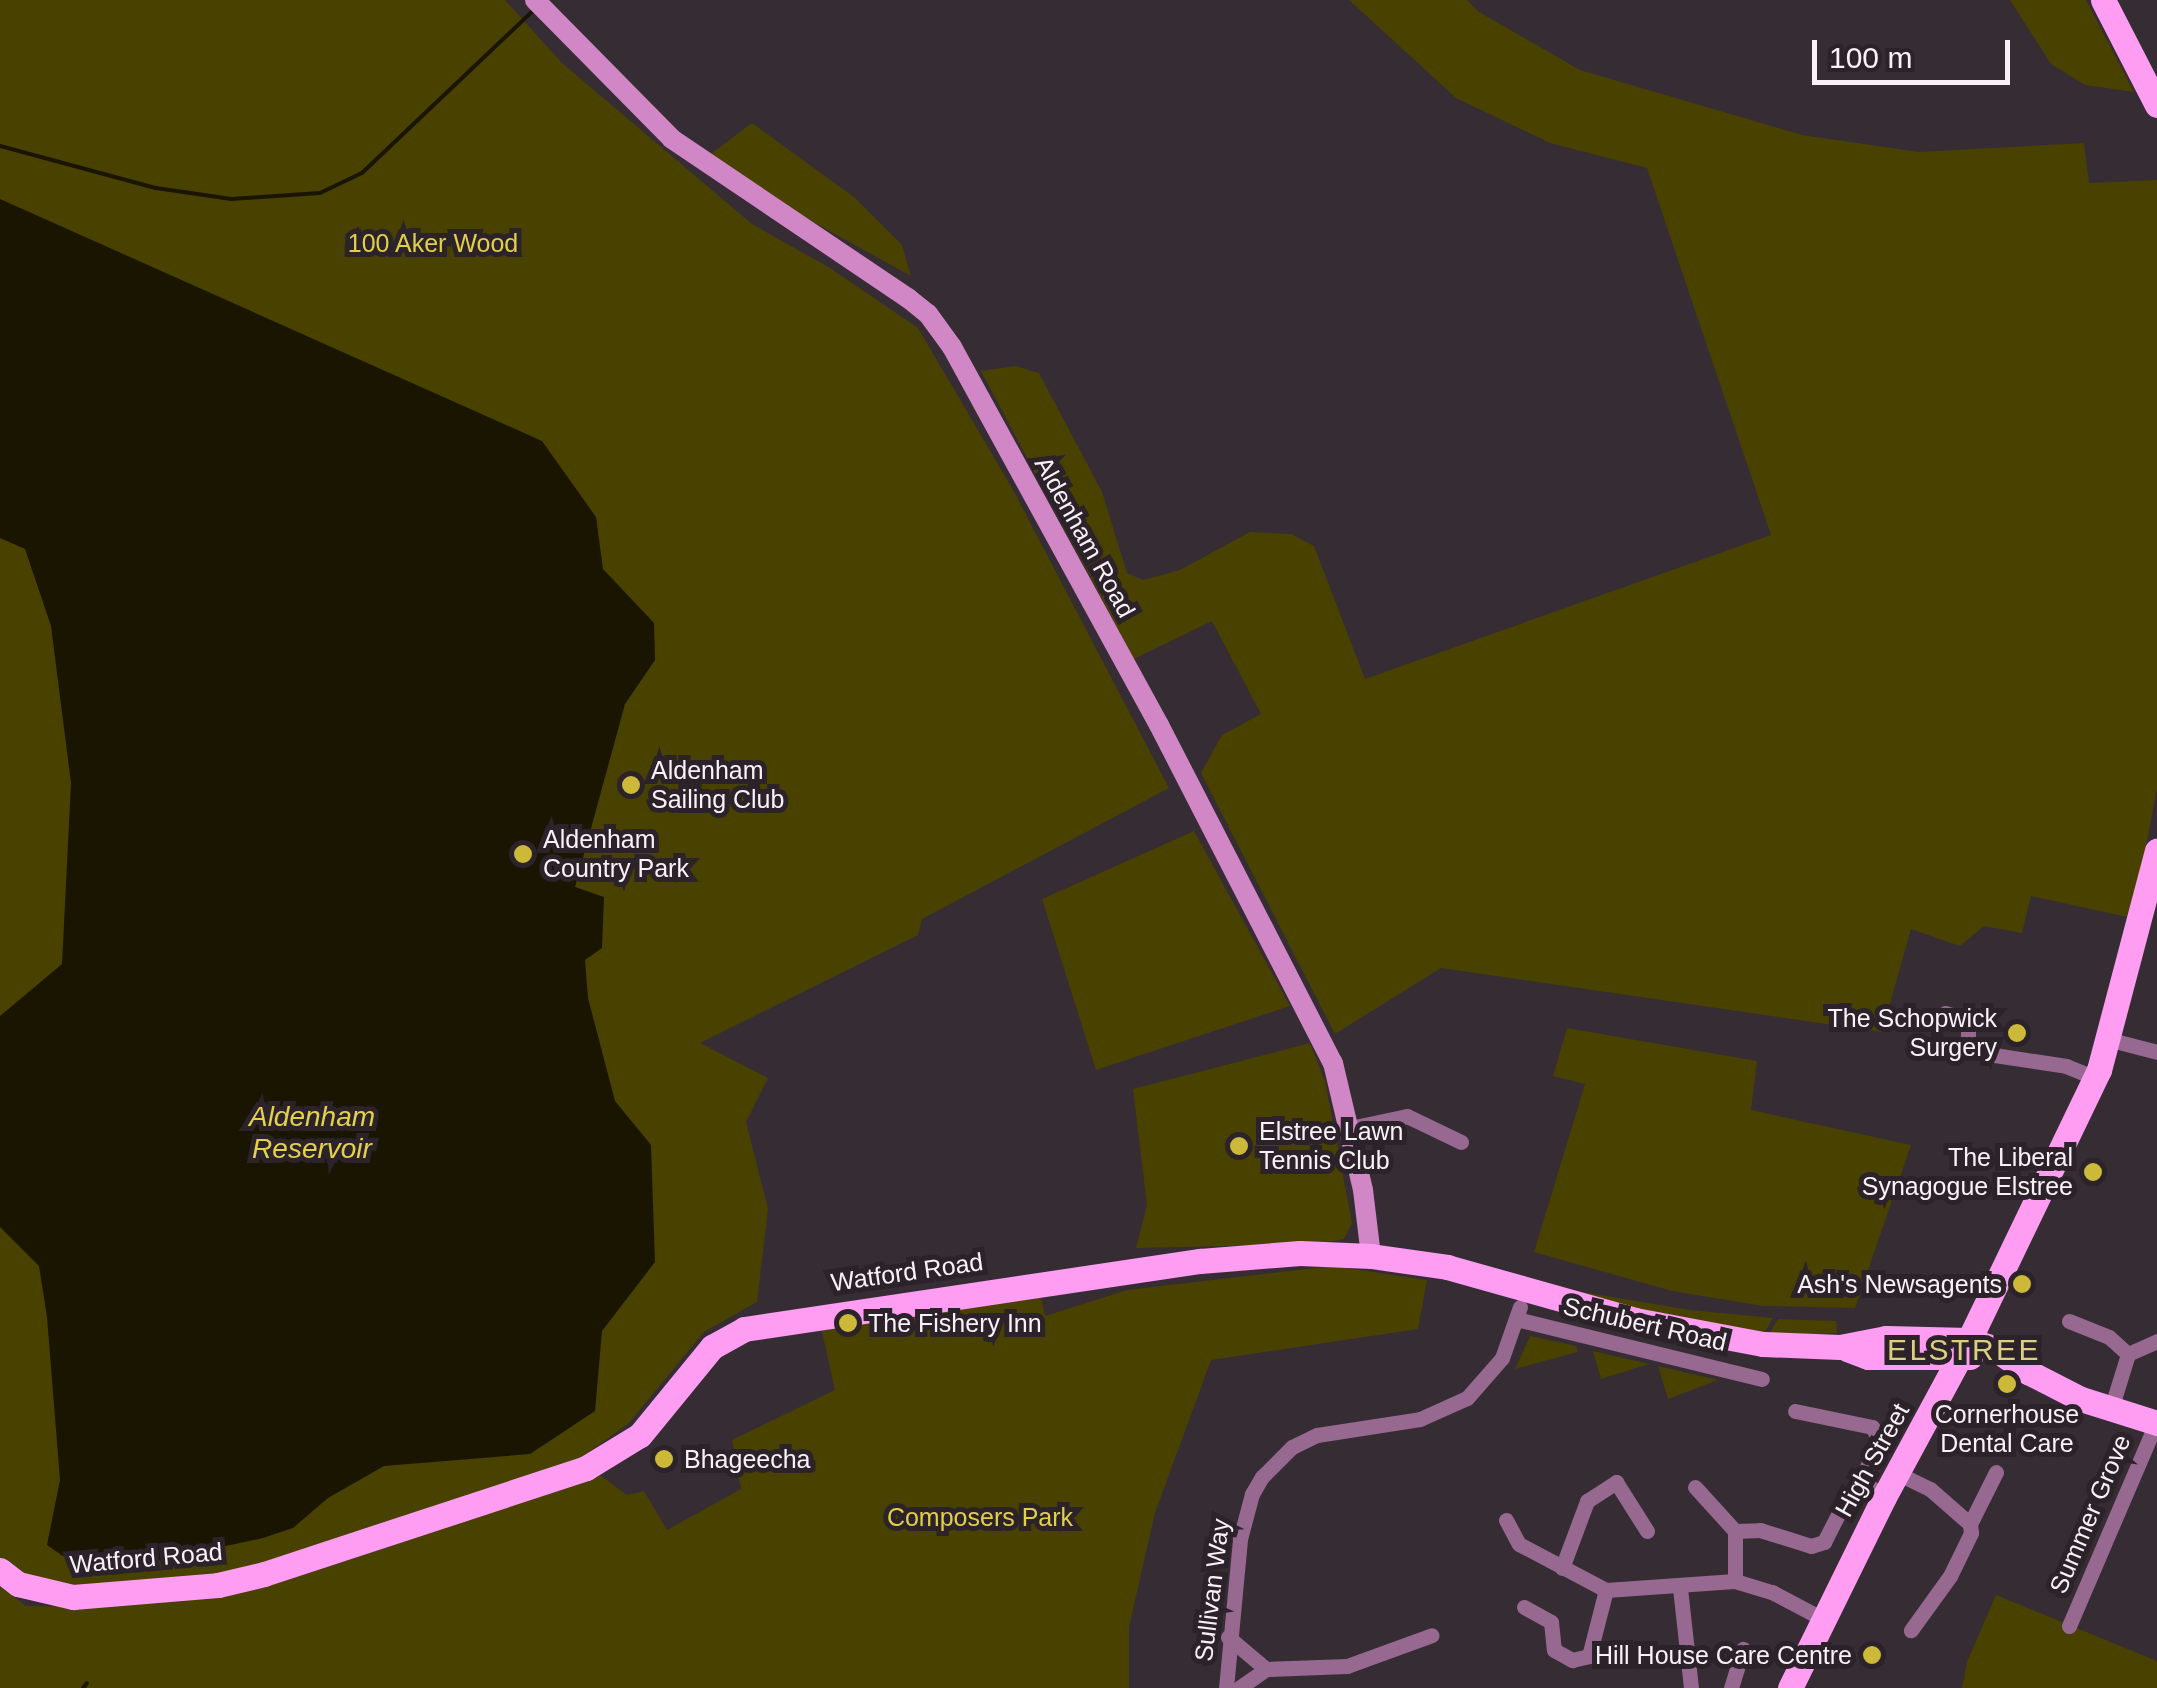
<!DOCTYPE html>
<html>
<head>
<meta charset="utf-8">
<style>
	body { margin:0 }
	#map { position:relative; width:2157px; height:1688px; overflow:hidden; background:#362c34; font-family:Helvetica,sans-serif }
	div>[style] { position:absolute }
	.green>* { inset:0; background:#494100 }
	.water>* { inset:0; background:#1a1500 }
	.stream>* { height:4px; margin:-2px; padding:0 2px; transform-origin:2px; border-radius:2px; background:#1a1500 }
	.street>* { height:15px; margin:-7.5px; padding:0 7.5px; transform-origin:7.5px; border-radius:7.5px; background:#976890 }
	.secondary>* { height:20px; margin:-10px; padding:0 10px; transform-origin:10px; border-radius:10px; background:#d186c6 }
	.primary>* { height:25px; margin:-12.5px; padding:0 12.5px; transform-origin:12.5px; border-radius:12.5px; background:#fe9df1 }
	.dots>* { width:28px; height:28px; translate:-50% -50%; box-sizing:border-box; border:5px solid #2c222a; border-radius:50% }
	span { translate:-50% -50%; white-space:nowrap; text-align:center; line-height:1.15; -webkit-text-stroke:10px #2c222a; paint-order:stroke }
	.park-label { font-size:25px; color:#e2cf48 }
	.street-label { font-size:25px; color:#f8f1f7 }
	.poi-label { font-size:25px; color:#f8f1f7 }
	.left { translate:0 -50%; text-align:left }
	.right { translate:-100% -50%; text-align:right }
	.water-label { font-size:28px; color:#e4d14a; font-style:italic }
	.quarter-label { font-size:30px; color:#dbcf81; letter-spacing:2.5px }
	.scale { position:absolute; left:1812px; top:40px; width:198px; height:45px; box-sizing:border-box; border:5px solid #f8f1f7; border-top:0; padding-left:12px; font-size:30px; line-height:35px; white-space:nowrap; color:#f8f1f7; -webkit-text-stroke:8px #2c222a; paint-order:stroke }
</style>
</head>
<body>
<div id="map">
	<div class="green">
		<i style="clip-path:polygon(0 0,505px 0,562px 63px,752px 224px,830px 268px,918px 328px,1012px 488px,1169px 788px,922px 919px,918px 935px,700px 1043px,768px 1078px,746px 1122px,768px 1209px,757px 1302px,704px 1332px,628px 1424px,576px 1461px,218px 1579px,55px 1589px,16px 1575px,0 1559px)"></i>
		<i style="clip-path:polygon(1349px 0,1467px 0,1479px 12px,1580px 70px,1802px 135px,1919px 152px,2084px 143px,2089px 183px,2157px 180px,2157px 789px,2132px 918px,2031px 896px,2022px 933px,1984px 926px,1960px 946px,1911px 929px,1882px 1032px,1441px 968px,1335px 1034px,1201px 773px,1222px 735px,1261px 714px,1212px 621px,1134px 659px,981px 371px,1015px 366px,1039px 373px,1102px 492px,1127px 573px,1143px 580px,1180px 570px,1250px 532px,1291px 534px,1314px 546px,1365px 679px,1771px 535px,1647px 168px,1550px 143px,1456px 98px)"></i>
		<i style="clip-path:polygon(2010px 0,2086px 0,2134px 92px,2085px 85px,2051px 64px)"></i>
		<i style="clip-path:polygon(752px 123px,854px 197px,902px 245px,911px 276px,766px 196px,708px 156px)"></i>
		<i style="clip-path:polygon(1194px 831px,1290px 1006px,1096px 1070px,1042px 899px)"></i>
		<i style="clip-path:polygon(1567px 1028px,1757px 1061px,1751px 1110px,1911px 1145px,1855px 1308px,1763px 1306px,1672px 1291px,1534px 1252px,1585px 1084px,1553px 1076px)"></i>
		<i style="clip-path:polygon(1310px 1043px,1325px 1081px,1352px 1223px,1344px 1239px,1318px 1244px,1136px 1248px,1147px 1205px,1133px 1089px)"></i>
		<i style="clip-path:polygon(1332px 1266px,1427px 1280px,1418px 1329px,1211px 1360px,1155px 1513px,1129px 1627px,1129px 1688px,0 1688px,0 1586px,26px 1606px,98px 1607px,229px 1594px,343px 1562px,600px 1475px,627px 1495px,644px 1491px,667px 1530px,741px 1489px,732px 1440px,835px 1390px,821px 1327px,1040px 1294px,1045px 1316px,1127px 1290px)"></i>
		<i style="clip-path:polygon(1582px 1292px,1690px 1310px,1773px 1318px,1762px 1337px,1672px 1322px)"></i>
		<i style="clip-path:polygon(1778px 1319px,1836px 1321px,1837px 1333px,1767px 1337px)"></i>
		<i style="clip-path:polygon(1530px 1336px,1576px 1346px,1578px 1352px,1515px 1369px)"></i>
		<i style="clip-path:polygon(1593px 1351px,1649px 1364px,1601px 1379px)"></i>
		<i style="clip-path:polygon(1658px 1366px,1718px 1380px,1668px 1399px)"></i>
		<i style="clip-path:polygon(1996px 1595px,2157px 1661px,2157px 1688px,1962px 1688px,1967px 1662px)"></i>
	</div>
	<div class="water">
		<i style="clip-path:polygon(0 199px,542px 441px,596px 517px,603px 569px,654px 623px,655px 660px,625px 704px,575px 887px,604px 897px,602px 948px,585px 960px,588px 998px,615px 1101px,651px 1145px,655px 1262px,602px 1331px,595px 1411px,530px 1454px,384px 1466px,328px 1498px,293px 1528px,263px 1538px,133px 1566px,96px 1565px,63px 1556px,47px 1545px,60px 1480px,47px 1317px,39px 1266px,0 1227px,0 1016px,62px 964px,71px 783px,51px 626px,25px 549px,0 538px)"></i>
	</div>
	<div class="stream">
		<i style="left:0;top:146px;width:162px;rotate:15.1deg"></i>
		<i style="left:156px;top:188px;width:76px;rotate:8.3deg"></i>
		<i style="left:231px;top:199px;width:89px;rotate:-3.9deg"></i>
		<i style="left:320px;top:193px;width:47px;rotate:-25.5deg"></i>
		<i style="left:362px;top:173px;width:237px;rotate:-43.5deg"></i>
		<i style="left:83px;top:1688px;width:6px;rotate:-51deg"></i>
	</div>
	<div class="street">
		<i style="left:1945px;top:1013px;width:24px;rotate:17deg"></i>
		<i style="left:1968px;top:1020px;width:22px;rotate:90deg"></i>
		<i style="left:1968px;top:1042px;width:23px;rotate:31deg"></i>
		<i style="left:1988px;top:1054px;width:79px;rotate:8.7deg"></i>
		<i style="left:2066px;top:1066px;width:32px;rotate:22deg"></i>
		<i style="left:2111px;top:1040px;width:48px;rotate:14.6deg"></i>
		<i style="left:1350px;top:1128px;width:58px;rotate:-11.9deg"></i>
		<i style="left:1407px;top:1116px;width:60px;rotate:25.7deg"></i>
		<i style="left:1516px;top:1319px;width:253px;rotate:13.7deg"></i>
		<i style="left:2069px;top:1321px;width:43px;rotate:21.8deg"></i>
		<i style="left:2109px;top:1337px;width:25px;rotate:42deg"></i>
		<i style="left:2111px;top:1409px;width:58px;rotate:-72.8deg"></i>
		<i style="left:2128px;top:1354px;width:32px;rotate:-24deg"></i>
		<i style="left:1795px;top:1411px;width:79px;rotate:11.7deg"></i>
		<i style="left:1872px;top:1427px;width:12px;rotate:59deg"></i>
		<i style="left:1878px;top:1437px;width:47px;rotate:110deg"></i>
		<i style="left:1862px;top:1481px;width:27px;rotate:36deg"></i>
		<i style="left:1897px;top:1473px;width:37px;rotate:26deg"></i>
		<i style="left:1930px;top:1489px;width:53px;rotate:41.2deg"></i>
		<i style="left:1970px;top:1524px;width:9px;rotate:84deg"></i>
		<i style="left:1971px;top:1533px;width:48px;rotate:116deg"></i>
		<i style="left:1950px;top:1576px;width:67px;rotate:125.8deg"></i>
		<i style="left:1695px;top:1487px;width:59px;rotate:47.7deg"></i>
		<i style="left:1735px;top:1531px;width:50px;rotate:90deg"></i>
		<i style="left:1506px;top:1520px;width:27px;rotate:62deg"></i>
		<i style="left:1519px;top:1544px;width:98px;rotate:27.9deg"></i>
		<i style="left:1606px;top:1590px;width:129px;rotate:-4deg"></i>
		<i style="left:1735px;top:1581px;width:39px;rotate:17deg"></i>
		<i style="left:1772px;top:1592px;width:58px;rotate:27.9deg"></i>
		<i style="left:1970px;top:1524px;width:58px;rotate:-63.4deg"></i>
		<i style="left:1735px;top:1531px;width:25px;rotate:-2deg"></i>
		<i style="left:1760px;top:1530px;width:53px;rotate:17.4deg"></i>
		<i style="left:1811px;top:1546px;width:14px;rotate:-17deg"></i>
		<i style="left:1824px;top:1542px;width:46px;rotate:-62.9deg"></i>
		<i style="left:1562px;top:1568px;width:72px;rotate:-69.5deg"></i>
		<i style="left:1587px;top:1501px;width:35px;rotate:-33deg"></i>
		<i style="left:1616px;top:1482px;width:58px;rotate:57.7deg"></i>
		<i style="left:1680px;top:1588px;width:101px;rotate:83.7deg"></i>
		<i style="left:1524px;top:1607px;width:31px;rotate:29deg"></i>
		<i style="left:1551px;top:1622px;width:28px;rotate:84deg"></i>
		<i style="left:1554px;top:1650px;width:21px;rotate:29deg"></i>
		<i style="left:1572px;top:1660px;width:17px;rotate:-13deg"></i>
		<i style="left:1589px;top:1656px;width:68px;rotate:-75.6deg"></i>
		<i style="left:2069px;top:1626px;width:221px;rotate:-66.8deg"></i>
		<i style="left:1228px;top:1637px;width:50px;rotate:40.1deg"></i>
		<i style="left:1226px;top:1688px;width:150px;rotate:-84.6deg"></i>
		<i style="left:1240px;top:1539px;width:47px;rotate:-75.1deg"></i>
		<i style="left:1252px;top:1494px;width:20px;rotate:-60deg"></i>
		<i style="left:1262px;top:1477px;width:42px;rotate:-45deg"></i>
		<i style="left:1292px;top:1447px;width:28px;rotate:-26deg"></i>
		<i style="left:1317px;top:1435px;width:104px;rotate:-8.8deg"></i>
		<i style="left:1420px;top:1419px;width:51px;rotate:-24.1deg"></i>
		<i style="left:1467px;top:1398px;width:53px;rotate:-48.8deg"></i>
		<i style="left:1502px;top:1358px;width:54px;rotate:-70.6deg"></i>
		<i style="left:1239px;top:1688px;width:33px;rotate:-35deg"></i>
		<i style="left:1266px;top:1669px;width:81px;rotate:-2.1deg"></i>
		<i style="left:1347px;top:1666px;width:90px;rotate:-20deg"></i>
		<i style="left:1731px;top:1688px;width:41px;rotate:-72.9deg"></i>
	</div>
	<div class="secondary">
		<i style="left:535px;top:0;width:195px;rotate:45.4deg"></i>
		<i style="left:672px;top:139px;width:285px;rotate:34deg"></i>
		<i style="left:908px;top:298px;width:26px;rotate:39deg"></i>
		<i style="left:928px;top:314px;width:41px;rotate:54deg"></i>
		<i style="left:952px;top:347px;width:431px;rotate:61.3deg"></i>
		<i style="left:1159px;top:725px;width:380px;rotate:62.8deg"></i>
		<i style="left:1333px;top:1063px;width:130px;rotate:76.7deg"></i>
		<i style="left:1363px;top:1190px;width:66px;rotate:83.1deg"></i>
	</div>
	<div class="primary">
		<i style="left:2103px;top:0;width:118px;rotate:62.8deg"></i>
		<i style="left:1847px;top:1349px;width:22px;rotate:21deg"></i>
		<i style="left:1868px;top:1357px;width:102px"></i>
		<i style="left:0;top:1570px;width:23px;rotate:38deg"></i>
		<i style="left:18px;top:1584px;width:57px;rotate:13.3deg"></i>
		<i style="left:73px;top:1597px;width:145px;rotate:-4.7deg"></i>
		<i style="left:218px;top:1585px;width:47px;rotate:-13.4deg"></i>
		<i style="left:264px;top:1574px;width:339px;rotate:-18.2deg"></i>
		<i style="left:586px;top:1468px;width:63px;rotate:-31.4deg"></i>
		<i style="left:640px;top:1435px;width:114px;rotate:-50.7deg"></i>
		<i style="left:712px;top:1347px;width:37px;rotate:-29deg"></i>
		<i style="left:744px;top:1329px;width:461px;rotate:-8.5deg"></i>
		<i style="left:1200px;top:1261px;width:100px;rotate:-4.6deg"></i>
		<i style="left:1300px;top:1253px;width:71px;rotate:2.4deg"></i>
		<i style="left:1371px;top:1256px;width:77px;rotate:8.2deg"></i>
		<i style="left:1447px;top:1267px;width:195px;rotate:15.7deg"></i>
		<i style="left:1635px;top:1320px;width:130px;rotate:10.6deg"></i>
		<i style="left:1763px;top:1344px;width:77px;rotate:2.2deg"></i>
		<i style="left:1840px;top:1347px;width:47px;rotate:-11.1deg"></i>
		<i style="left:1886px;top:1338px;width:83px;rotate:1.4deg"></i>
		<i style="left:1969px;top:1340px;width:26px;rotate:18deg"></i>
		<i style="left:1994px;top:1348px;width:42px;rotate:35.2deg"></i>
		<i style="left:2028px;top:1372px;width:59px;rotate:27deg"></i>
		<i style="left:2081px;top:1399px;width:80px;rotate:17.5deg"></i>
		<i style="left:1790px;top:1688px;width:213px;rotate:-63.8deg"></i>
		<i style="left:1884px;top:1497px;width:179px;rotate:-61.6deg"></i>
		<i style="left:1969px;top:1340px;width:300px;rotate:-64.3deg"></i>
		<i style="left:2099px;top:1070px;width:227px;rotate:-75.2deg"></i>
	</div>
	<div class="dots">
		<i style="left:631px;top:785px;background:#ccb939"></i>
		<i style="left:523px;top:854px;background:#ccb939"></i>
		<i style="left:2017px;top:1033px;background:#ccb939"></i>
		<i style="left:1239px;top:1146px;background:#ccb939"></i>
		<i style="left:2093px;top:1172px;background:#ccb939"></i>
		<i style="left:2022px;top:1284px;background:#ccb939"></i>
		<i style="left:848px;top:1323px;background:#ccb939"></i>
		<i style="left:2007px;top:1384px;background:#ccb939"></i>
		<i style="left:664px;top:1459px;background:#ccb939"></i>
		<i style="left:1872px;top:1655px;background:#ccb939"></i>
	</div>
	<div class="park-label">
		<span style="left:433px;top:243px">100 Aker Wood</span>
		<span style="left:980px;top:1517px">Composers Park</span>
	</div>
	<div class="street-label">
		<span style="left:1085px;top:537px;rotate:61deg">Aldenham Road</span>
		<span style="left:907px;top:1272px;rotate:-8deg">Watford Road</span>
		<span style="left:1645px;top:1324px;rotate:13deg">Schubert Road</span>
		<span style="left:1872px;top:1460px;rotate:-61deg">High Street</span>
		<span style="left:2090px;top:1514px;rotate:-67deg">Summer Grove</span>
		<span style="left:146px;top:1558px;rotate:-5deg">Watford Road</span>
		<span style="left:1212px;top:1590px;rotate:-83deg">Sullivan Way</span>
	</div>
	<div class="poi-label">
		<span class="left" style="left:651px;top:785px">Aldenham<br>Sailing Club</span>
		<span class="left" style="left:543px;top:854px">Aldenham<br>Country Park</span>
		<span class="right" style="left:1997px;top:1033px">The Schopwick<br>Surgery</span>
		<span class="left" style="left:1259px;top:1146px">Elstree Lawn<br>Tennis Club</span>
		<span class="right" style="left:2073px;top:1172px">The Liberal<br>Synagogue Elstree</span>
		<span class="right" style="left:2002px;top:1284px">Ash's Newsagents</span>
		<span class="left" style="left:868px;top:1323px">The Fishery Inn</span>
		<span style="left:2007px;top:1429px">Cornerhouse<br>Dental Care</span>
		<span class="left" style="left:684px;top:1459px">Bhageecha</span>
		<span class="right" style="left:1852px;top:1655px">Hill House Care Centre</span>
	</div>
	<div class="water-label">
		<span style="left:312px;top:1133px">Aldenham<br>Reservoir</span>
	</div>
	<div class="quarter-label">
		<span style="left:1964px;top:1350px">ELSTREE</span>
	</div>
	<div class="scale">100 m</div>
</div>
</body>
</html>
